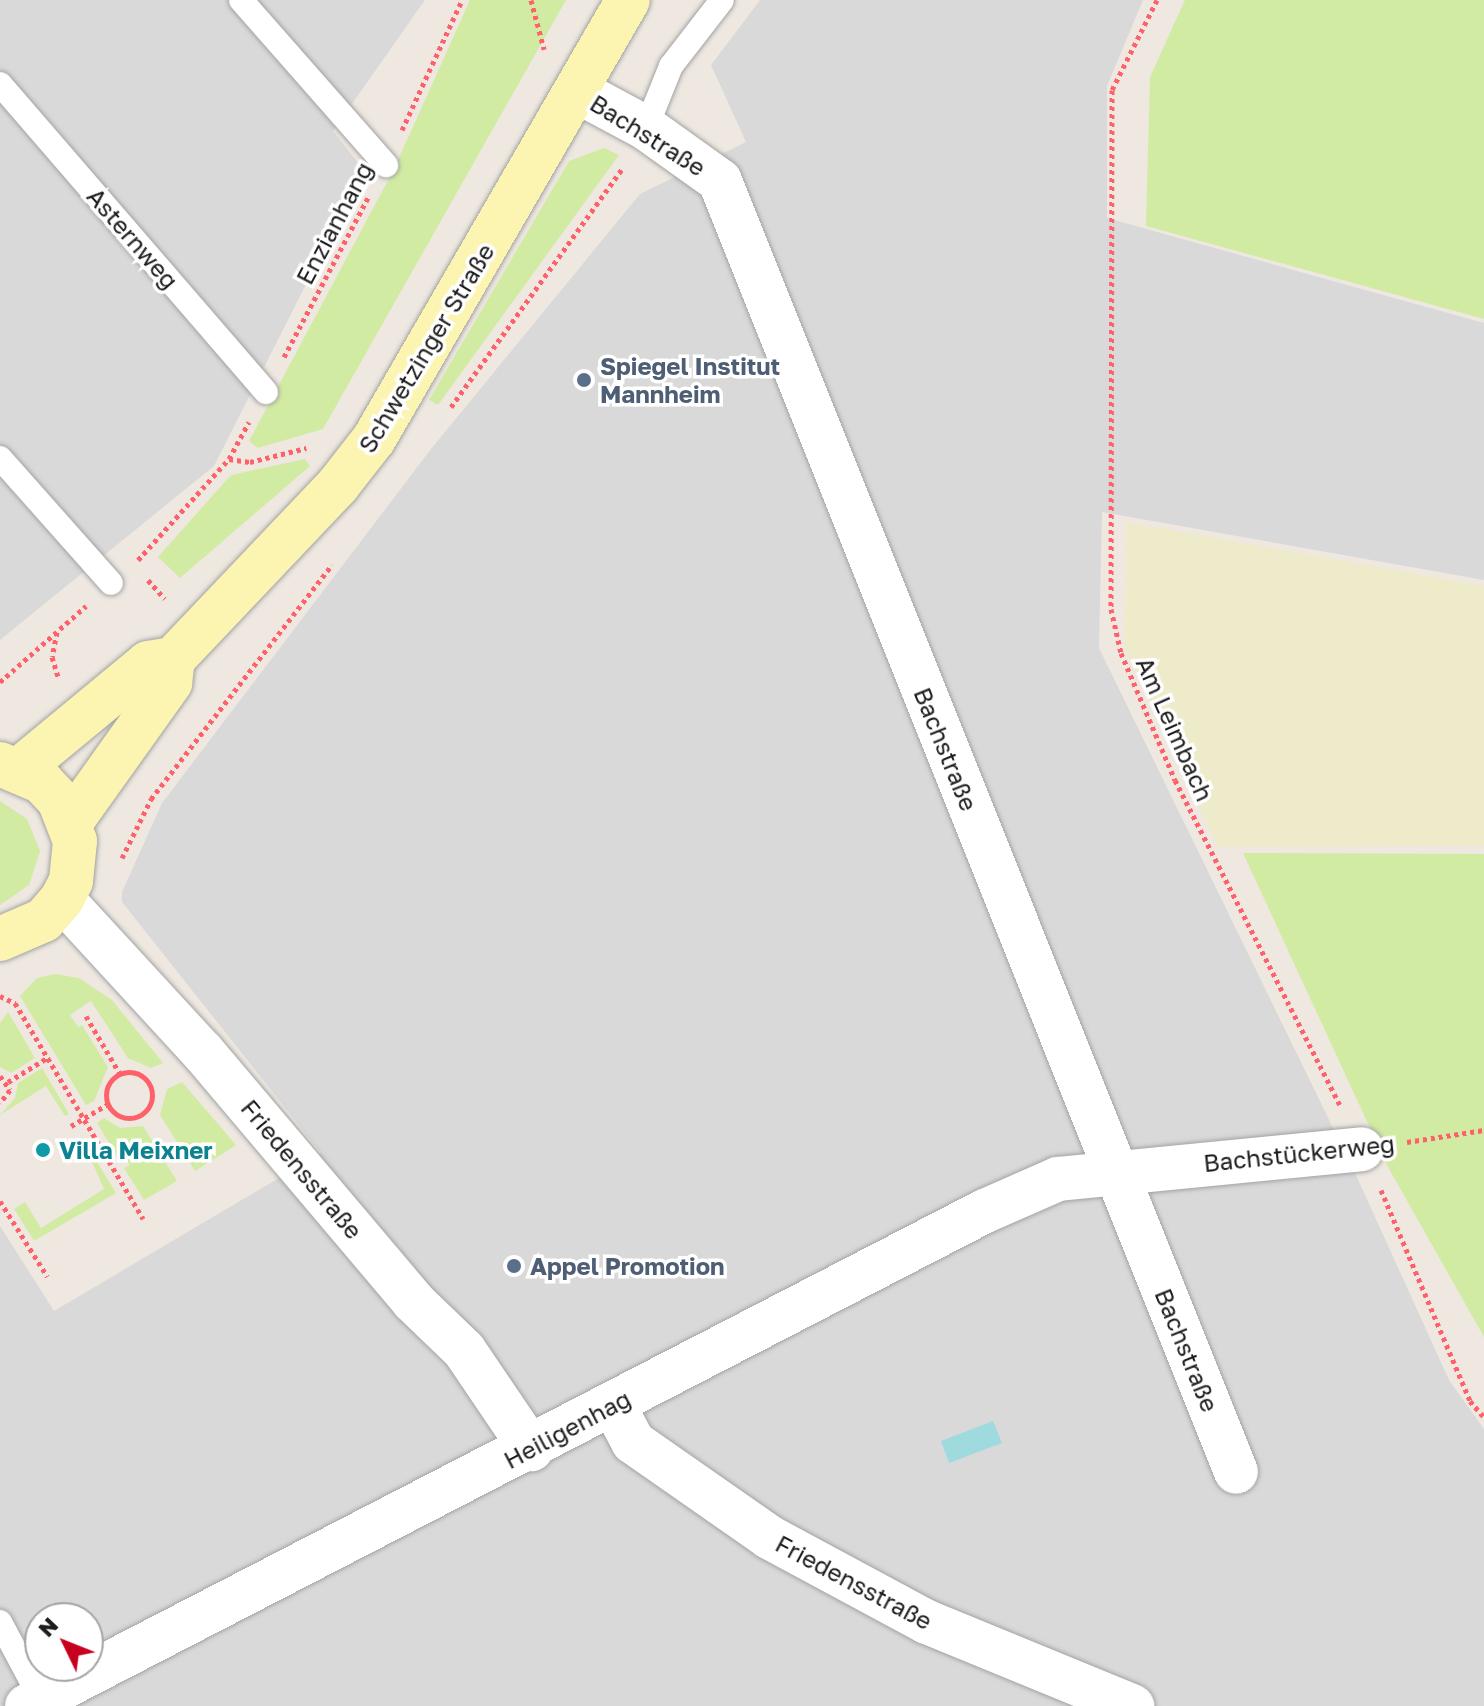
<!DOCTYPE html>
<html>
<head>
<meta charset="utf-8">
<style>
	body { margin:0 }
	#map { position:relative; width:1484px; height:1706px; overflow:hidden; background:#eee8e1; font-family:"Golos Text",sans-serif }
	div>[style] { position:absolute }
	.residential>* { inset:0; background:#dad9d9 }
	.farmland>* { inset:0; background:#eeebcb }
	.grass>* { inset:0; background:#d2eba3 }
	.water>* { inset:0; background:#9fdade }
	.path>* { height:5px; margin-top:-2.5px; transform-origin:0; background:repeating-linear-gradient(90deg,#ff616a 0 4px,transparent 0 8px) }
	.path>.ring { margin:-2.5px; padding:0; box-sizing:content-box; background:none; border:5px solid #ff616a; border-radius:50% }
	.roads { filter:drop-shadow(0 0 2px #a3a3a3) drop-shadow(0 0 2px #a3a3a3) }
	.lane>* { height:24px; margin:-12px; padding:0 12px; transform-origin:12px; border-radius:12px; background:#fff }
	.street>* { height:44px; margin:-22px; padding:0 22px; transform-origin:22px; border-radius:22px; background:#fff }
	.secondary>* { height:44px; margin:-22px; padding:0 22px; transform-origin:22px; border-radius:22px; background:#fcf4b1 }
	.dots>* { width:22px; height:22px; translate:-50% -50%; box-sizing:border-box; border:4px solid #fff; border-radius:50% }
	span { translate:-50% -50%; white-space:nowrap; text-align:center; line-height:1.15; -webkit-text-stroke:7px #fff; paint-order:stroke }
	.street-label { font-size:24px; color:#1c1c1c }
	.service-label { font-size:24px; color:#4e5e75; font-weight:700 }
	.left { translate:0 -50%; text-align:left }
	.culture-label { font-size:24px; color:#0d838f; font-weight:700 }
	.north { position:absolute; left:24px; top:1602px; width:80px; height:80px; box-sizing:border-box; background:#fff; border:2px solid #a4a4a4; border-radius:50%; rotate:313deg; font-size:22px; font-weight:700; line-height:32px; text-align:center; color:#1c1c1c }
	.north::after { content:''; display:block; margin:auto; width:28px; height:36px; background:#c80020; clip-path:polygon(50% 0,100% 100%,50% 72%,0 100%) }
</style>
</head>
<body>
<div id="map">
	<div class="residential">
		<i style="clip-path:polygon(0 0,425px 0,333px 131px,364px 170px,214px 466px,0 640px)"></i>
		<i style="clip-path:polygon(evenodd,760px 0,1143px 0,1107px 86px,1107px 218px,1484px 323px,1484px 580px,1102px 512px,1099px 648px,1356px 1175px,1449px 1380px,1484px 1429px,1484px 1706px,0 1706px,0 1226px,54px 1311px,321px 1153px,122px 902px,122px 892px,162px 803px,431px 449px,640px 194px,746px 142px,711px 65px,760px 0,40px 1618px,88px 1618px,88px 1666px,40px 1666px,40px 1618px)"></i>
	</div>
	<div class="farmland">
		<i style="clip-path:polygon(1126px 522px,1484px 586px,1484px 846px,1218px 847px,1125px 649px)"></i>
	</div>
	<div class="grass">
		<i style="clip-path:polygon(470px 0,566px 0,323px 429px,258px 448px,249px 441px,393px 171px)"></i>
		<i style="clip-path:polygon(1185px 0,1484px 0,1484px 319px,1146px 226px,1150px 77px)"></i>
		<i style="clip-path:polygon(604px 148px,619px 155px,438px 405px,429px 400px,569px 161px)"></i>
		<i style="clip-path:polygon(305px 459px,310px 466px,180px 578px,158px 557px,231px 475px)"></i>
		<i style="clip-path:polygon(0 801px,27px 819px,40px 851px,29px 885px,0 905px)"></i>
		<i style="clip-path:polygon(1243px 853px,1484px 854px,1484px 1337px,1388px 1167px)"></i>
		<i style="clip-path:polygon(55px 974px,79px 978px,112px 1000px,163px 1063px,151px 1068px,128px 1058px,91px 1001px,70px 1015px,78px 1027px,82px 1025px,108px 1067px,94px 1101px,86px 1105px,20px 996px,37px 978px)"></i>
		<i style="clip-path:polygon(8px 1012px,35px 1058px,11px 1073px,0 1067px,0 1023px)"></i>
		<i style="clip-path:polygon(42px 1068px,69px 1114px,65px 1116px,46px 1086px,0 1115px,15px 1098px,18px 1083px)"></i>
		<i style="clip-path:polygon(182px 1082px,236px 1145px,195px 1171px,160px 1115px,167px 1089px)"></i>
		<i style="clip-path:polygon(104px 1118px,120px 1128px,143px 1126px,177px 1181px,144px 1200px,124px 1168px,130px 1165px,122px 1153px,117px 1156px,97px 1123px)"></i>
		<i style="clip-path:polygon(80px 1134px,116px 1193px,34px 1241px,14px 1209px,25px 1202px,41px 1228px,104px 1189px)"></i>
	</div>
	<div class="water">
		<i style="clip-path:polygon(993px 1421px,1002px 1443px,949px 1463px,941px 1441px)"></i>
	</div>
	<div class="path">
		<i style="left:531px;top:0;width:51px;rotate:75.1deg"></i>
		<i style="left:1157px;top:0;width:101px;rotate:116.6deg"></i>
		<i style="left:1112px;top:90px;width:519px;rotate:90.11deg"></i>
		<i style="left:1111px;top:609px;width:45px;rotate:77.2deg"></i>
		<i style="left:1121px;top:653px;width:138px;rotate:67deg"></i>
		<i style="left:1175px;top:780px;width:364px;rotate:63.1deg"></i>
		<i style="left:402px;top:130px;width:143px;rotate:-65.2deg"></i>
		<i style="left:284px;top:357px;width:182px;rotate:-62.2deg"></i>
		<i style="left:451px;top:407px;width:294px;rotate:-54.3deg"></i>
		<i style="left:229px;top:459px;width:21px;rotate:8deg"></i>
		<i style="left:250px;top:462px;width:58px;rotate:-14deg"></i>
		<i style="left:138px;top:560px;width:136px;rotate:-48deg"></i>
		<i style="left:229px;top:459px;width:42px;rotate:-61.6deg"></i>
		<i style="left:148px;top:580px;width:25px;rotate:48deg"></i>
		<i style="left:57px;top:632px;width:25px;rotate:101deg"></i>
		<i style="left:52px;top:657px;width:21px;rotate:73deg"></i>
		<i style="left:0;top:682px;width:115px;rotate:-41.5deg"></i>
		<i style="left:122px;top:858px;width:66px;rotate:-63.8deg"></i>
		<i style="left:151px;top:799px;width:296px;rotate:-52.3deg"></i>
		<i style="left:0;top:996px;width:17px;rotate:25deg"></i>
		<i style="left:15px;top:1003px;width:251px;rotate:59.3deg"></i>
		<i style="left:86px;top:1016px;width:67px;rotate:59.6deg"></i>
		<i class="ring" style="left:106px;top:1072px;width:41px;height:41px"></i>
		<i style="left:0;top:1076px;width:17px;rotate:54deg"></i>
		<i style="left:10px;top:1090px;width:16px;rotate:128deg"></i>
		<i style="left:8px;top:1082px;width:46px;rotate:-31.6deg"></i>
		<i style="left:71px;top:1126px;width:43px;rotate:-30.7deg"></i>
		<i style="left:1407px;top:1142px;width:78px;rotate:-8.9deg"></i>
		<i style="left:1381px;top:1190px;width:229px;rotate:67.1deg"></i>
		<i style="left:1470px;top:1401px;width:21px;rotate:49deg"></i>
		<i style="left:0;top:1201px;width:89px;rotate:57.9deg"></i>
	</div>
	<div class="roads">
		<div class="lane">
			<i style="left:241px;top:0;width:220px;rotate:48.7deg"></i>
			<i style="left:0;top:84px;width:407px;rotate:49.2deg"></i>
			<i style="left:646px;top:128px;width:67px;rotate:-68deg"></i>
			<i style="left:671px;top:66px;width:83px;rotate:-52.3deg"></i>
			<i style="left:0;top:458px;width:167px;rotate:48.4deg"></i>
			<i style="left:0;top:1622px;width:87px;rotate:62deg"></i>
		</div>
		<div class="street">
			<i style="left:577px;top:91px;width:78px;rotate:28.2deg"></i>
			<i style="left:646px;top:128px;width:91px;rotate:35.6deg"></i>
			<i style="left:720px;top:181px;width:1390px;rotate:68.21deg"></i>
			<i style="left:62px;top:899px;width:207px;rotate:47.4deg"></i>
			<i style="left:202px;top:1051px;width:327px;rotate:49.8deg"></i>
			<i style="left:413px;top:1301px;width:71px;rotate:43.9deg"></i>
			<i style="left:464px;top:1350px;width:120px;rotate:55.9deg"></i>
			<i style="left:613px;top:1404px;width:43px;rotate:62.2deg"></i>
			<i style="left:633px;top:1442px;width:166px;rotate:34.9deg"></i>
			<i style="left:769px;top:1537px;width:179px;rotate:28.3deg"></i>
			<i style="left:927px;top:1622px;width:222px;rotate:22.3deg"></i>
			<i style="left:27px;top:1706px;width:1078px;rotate:-27.33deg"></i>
			<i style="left:985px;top:1211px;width:80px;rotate:-23.7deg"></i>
			<i style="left:1058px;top:1179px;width:305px;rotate:-5.6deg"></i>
		</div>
		<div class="secondary">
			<i style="left:0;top:764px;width:46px;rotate:23.2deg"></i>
			<i style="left:42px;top:782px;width:25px;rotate:47deg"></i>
			<i style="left:59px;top:800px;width:44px;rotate:68.7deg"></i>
			<i style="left:75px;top:841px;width:40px;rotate:95.7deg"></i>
			<i style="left:71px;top:881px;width:20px;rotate:117deg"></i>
			<i style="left:62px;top:899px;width:28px;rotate:131deg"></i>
			<i style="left:44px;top:920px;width:48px;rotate:156.6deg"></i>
			<i style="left:20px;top:769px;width:166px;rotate:-39.6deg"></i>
			<i style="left:148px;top:663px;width:25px;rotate:-9deg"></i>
			<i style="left:71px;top:822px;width:171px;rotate:-54.5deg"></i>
			<i style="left:170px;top:683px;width:24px;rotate:-83deg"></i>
			<i style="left:173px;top:659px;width:240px;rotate:-46.5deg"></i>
			<i style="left:338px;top:485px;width:58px;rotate:-52deg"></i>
			<i style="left:374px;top:439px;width:507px;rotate:-59.95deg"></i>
		</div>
	</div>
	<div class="dots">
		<i style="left:584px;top:380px;background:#5c6f8a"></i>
		<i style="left:43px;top:1150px;background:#0f9aa8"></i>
		<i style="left:514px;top:1266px;background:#5c6f8a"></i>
	</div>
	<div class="street-label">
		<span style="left:648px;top:135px;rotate:32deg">Bachstraße</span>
		<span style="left:334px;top:223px;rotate:-62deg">Enzianhang</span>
		<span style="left:133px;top:238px;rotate:49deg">Asternweg</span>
		<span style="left:426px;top:348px;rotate:-59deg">Schwetzinger Straße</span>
		<span style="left:1175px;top:729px;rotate:66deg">Am Leimbach</span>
		<span style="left:946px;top:749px;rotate:68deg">Bachstraße</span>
		<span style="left:1299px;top:1153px;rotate:-6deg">Bachstückerweg</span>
		<span style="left:302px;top:1169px;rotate:50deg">Friedensstraße</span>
		<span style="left:1187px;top:1350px;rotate:68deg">Bachstraße</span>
		<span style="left:567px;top:1429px;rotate:-28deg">Heiligenhag</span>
		<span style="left:854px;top:1582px;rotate:28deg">Friedensstraße</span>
	</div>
	<div class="service-label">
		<span class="left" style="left:600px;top:380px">Spiegel Institut<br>Mannheim</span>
		<span class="left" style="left:530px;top:1266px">Appel Promotion</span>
	</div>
	<div class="culture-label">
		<span class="left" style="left:59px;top:1150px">Villa Meixner</span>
	</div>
	<div class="north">N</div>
</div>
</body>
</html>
